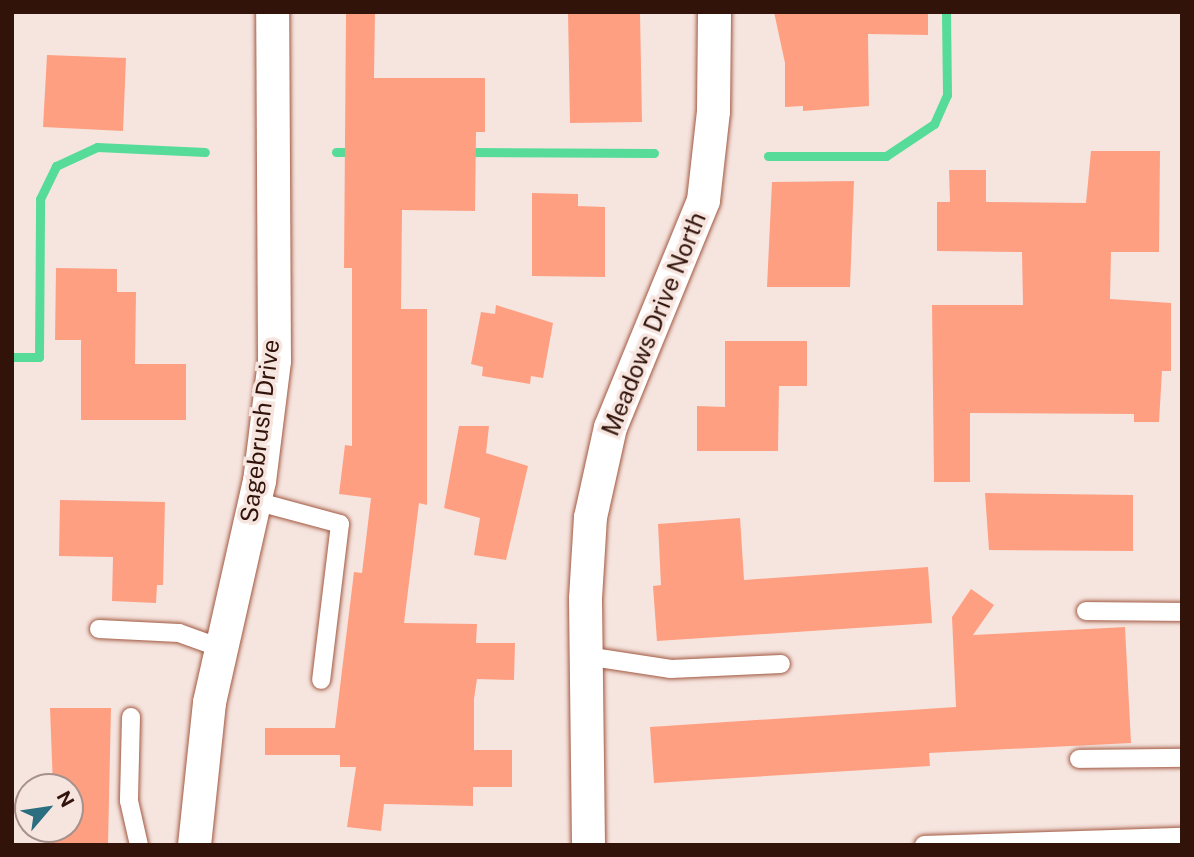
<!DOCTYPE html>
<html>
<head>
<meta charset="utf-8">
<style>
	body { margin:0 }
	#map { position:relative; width:1194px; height:857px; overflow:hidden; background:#f6e5df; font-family:"Public Sans",sans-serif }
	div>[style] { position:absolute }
	.stream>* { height:9px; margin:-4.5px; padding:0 4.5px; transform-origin:4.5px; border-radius:4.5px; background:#56dc98 }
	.building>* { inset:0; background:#ff9f82 }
	.roads { filter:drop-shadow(0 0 2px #a15841) drop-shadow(0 0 2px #a15841) }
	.service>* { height:18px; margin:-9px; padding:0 9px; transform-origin:9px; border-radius:9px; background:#fff }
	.minor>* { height:33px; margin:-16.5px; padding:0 16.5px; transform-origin:16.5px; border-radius:16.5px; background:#fff }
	span { translate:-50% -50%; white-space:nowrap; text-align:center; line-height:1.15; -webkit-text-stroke:7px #f6e5df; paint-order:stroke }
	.street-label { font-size:24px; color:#31130a }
	.frame { position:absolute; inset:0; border:14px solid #31130a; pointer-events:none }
	.north { position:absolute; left:14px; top:773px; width:70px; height:70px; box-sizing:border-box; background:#f6e5df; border:2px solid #a7918a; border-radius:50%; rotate:61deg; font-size:19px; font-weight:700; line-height:28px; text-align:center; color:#31130a }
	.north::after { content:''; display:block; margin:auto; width:24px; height:32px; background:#2b6e7f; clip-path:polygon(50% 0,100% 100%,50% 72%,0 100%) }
</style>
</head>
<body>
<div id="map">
	<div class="stream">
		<i style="left:336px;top:152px;width:19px"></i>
		<i style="left:467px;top:152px;width:187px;rotate:0.3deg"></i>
		<i style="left:768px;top:156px;width:118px"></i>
		<i style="left:886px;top:156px;width:58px;rotate:-33.7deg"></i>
		<i style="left:934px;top:124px;width:32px;rotate:-66deg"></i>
		<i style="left:947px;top:95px;width:83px;rotate:-90.7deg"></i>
		<i style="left:12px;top:357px;width:27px"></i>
		<i style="left:39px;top:357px;width:158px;rotate:-89.6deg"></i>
		<i style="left:40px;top:199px;width:37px;rotate:-64deg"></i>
		<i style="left:56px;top:166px;width:45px;rotate:-24.9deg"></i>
		<i style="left:97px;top:147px;width:108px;rotate:2.7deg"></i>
	</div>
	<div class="building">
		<i style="clip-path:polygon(346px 12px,375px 12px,374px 78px,485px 78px,485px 132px,476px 132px,475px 211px,402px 210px,401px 309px,427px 309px,427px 505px,419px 503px,404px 623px,477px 624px,476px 643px,515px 643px,514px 680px,477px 679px,474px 699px,474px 750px,512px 750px,512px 787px,473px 787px,473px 806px,384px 804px,381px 831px,347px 827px,356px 767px,340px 767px,340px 755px,265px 755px,265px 728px,335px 728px,354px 572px,362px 573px,371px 498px,339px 494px,345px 445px,352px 446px,352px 268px,344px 268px)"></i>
		<i style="clip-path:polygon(568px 12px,640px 12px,642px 122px,570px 123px)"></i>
		<i style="clip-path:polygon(774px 12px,928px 12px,928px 35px,868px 34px,869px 106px,803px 111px,803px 106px,785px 107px,785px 63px)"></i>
		<i style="clip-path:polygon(47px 55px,126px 58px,123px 131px,43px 127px)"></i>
		<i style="clip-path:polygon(1091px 151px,1160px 151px,1159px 252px,1111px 252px,1110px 299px,1171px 303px,1171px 371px,1162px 371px,1159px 422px,1134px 422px,1134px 414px,970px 413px,970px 482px,934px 482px,932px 305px,1023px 305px,1022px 252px,937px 251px,937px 202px,950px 202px,949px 170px,986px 170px,986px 202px,1086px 203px)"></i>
		<i style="clip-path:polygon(854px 181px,850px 287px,767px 287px,772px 182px)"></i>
		<i style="clip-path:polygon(532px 193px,578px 194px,578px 206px,605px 207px,605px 277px,532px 276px)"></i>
		<i style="clip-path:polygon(56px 268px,117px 269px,117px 292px,136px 292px,135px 364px,186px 364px,186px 420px,81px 420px,81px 340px,55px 340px)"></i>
		<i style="clip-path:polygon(496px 305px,553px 323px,543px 378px,531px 376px,530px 384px,482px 376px,483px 367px,471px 364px,481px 312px,495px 314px)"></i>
		<i style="clip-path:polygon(725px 341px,807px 341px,807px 386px,779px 386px,778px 451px,697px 451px,697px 406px,725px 407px)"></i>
		<i style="clip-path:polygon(459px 426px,489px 426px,486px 453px,528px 466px,506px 560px,474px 555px,480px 518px,444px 508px)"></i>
		<i style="clip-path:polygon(985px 493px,1133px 495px,1133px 551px,989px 550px)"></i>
		<i style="clip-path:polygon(60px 500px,165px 502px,163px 585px,157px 585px,156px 603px,112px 601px,113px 557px,59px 556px)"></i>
		<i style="clip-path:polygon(740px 518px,744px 580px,928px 567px,932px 623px,657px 641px,653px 586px,661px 585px,658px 524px)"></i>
		<i style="clip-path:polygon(971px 589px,994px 605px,973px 635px,1125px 627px,1131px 743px,929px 753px,930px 766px,654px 783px,650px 727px,956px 707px,952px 617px)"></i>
		<i style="clip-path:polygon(50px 708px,111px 708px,108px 845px,52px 845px,52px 829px,70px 829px,70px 787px,53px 787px)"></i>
	</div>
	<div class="roads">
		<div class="service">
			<i style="left:255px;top:501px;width:88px;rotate:15.1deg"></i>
			<i style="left:340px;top:524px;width:157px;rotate:96.9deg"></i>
			<i style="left:1086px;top:611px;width:96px;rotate:0.6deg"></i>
			<i style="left:99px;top:629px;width:80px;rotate:2.9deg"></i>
			<i style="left:179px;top:633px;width:45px;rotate:19.7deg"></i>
			<i style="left:586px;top:656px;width:86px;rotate:8.7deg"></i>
			<i style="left:671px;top:669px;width:110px;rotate:-2.6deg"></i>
			<i style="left:131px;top:717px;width:84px;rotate:91.4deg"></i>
			<i style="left:129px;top:801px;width:45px;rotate:77.2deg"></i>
			<i style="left:1079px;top:759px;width:103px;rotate:-0.6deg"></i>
			<i style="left:924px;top:845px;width:258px;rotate:-1.8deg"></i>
		</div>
		<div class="minor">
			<i style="left:194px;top:845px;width:144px;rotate:-84deg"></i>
			<i style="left:209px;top:702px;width:227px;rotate:-77.3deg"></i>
			<i style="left:259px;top:481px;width:122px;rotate:-82.9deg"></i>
			<i style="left:274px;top:360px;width:348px;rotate:-90.3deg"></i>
			<i style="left:588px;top:845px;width:247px;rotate:-90.7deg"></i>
			<i style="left:585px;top:598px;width:81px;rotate:-86.5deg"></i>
			<i style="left:590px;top:517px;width:92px;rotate:-77.5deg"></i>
			<i style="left:610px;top:427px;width:245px;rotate:-67.7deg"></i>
			<i style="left:703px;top:200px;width:90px;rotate:-83.6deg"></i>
			<i style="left:713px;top:111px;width:99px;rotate:-89.4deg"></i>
		</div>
	</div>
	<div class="street-label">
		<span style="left:654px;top:324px;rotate:-68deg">Meadows Drive North</span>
		<span style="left:260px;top:431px;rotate:-83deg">Sagebrush Drive</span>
	</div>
	<div class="frame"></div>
	<div class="north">N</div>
</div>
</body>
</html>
